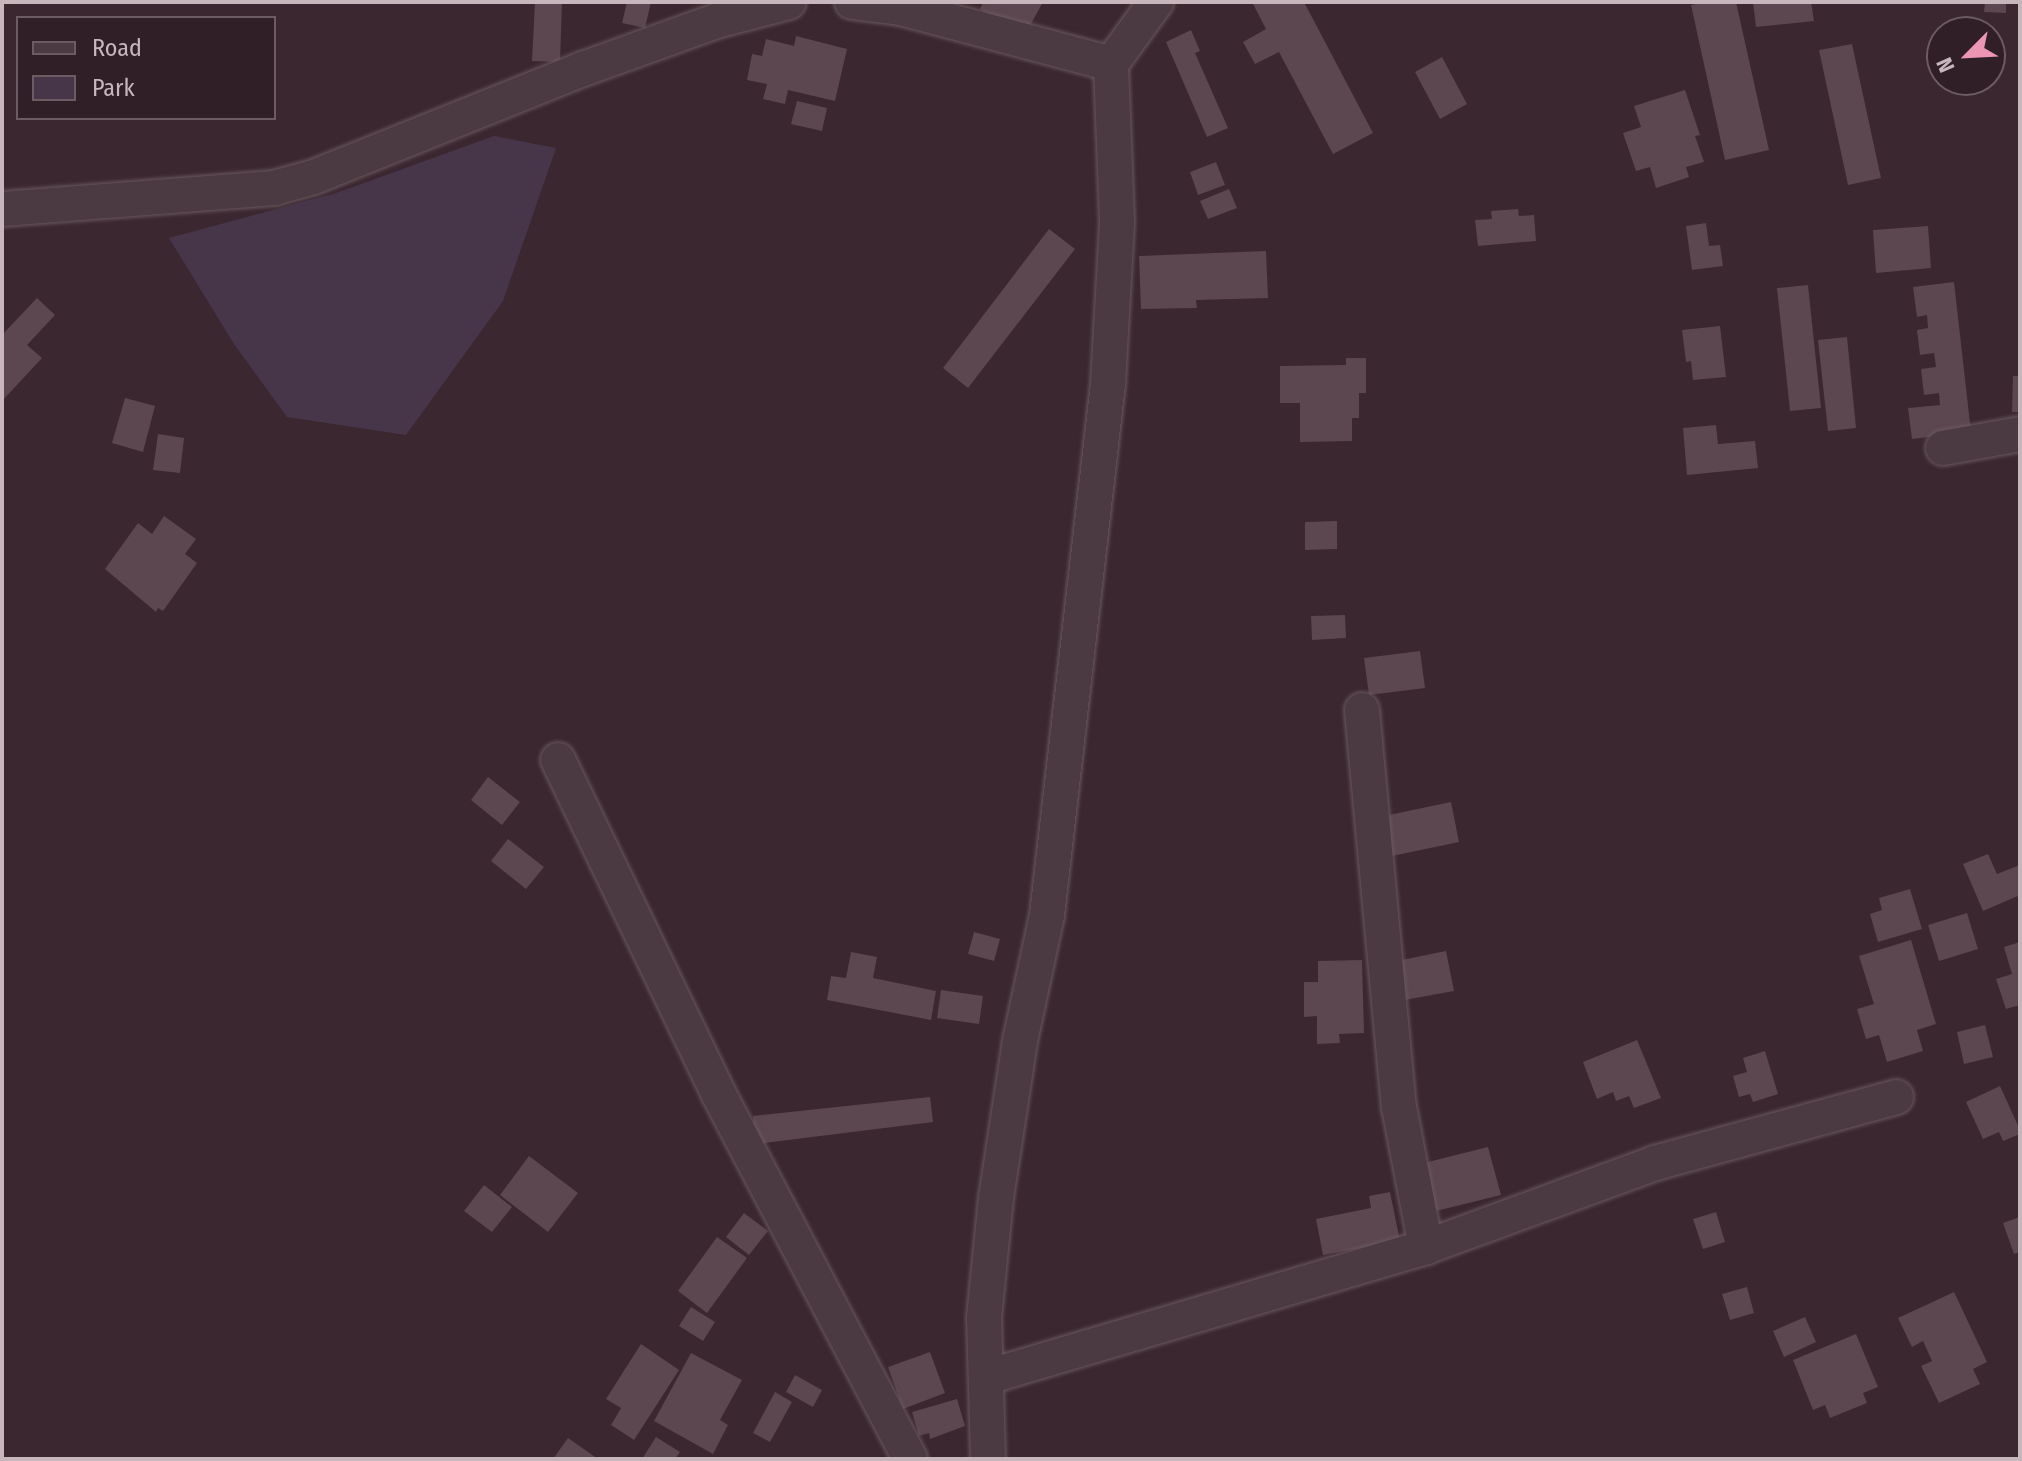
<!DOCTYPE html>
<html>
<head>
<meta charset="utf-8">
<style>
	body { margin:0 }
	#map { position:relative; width:2022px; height:1461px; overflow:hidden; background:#3b272f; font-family:"Fira Sans Condensed",sans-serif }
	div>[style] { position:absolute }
	.green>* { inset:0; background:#47364a }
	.building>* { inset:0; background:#5c464f }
	.roads { filter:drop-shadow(0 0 2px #69585f) drop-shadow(0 0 2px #69585f) }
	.street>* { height:34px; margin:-17px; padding:0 17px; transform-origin:17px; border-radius:17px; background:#4b3a41 }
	span { translate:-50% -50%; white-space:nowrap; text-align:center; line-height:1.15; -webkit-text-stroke:8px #301f26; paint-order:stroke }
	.frame { position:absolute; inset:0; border:4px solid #c7b6bc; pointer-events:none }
	.legend { position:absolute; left:16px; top:16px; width:260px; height:104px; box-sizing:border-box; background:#301f26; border:2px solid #6c5b62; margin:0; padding:10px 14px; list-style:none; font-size:24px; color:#c7b6bc }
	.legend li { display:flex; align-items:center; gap:16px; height:40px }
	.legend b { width:40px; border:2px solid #6c5b62 }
	.north { position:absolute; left:1926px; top:16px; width:80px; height:80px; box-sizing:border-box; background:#301f26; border:2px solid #6c5b62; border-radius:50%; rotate:246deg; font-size:22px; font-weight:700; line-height:32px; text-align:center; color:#c7b6bc }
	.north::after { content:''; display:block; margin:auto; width:28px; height:36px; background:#ec96b4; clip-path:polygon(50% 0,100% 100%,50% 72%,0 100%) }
</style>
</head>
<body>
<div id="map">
	<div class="green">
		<i style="clip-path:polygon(494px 136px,556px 148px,503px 301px,406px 435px,287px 417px,234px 344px,169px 238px,336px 193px)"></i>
	</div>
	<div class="building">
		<i style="clip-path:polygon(535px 2px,562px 2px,560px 62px,532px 61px)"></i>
		<i style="clip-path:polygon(627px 2px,651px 2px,645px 28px,622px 23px)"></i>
		<i style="clip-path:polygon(983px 2px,1043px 2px,1025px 35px,980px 9px)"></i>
		<i style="clip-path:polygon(1252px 2px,1304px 2px,1373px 133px,1333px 154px,1279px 52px,1255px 64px,1243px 42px,1266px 29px)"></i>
		<i style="clip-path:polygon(1706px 2px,1736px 2px,1769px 150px,1725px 160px,1691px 5px)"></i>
		<i style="clip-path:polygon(1753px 2px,1811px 2px,1814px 21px,1756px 27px)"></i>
		<i style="clip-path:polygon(1985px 2px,2006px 2px,2006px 13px,1984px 12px)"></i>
		<i style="clip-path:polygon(1191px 30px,1200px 51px,1195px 53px,1228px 128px,1207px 137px,1166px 42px)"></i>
		<i style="clip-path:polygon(796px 36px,847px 49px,835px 101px,788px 90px,785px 104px,763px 99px,767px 84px,747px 80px,752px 54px,762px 56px,766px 39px,794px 46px)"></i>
		<i style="clip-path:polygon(1852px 44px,1881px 178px,1848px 185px,1819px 50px)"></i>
		<i style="clip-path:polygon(1442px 57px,1467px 104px,1440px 119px,1415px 72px)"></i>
		<i style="clip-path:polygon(1685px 90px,1700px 135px,1695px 136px,1704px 162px,1686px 167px,1689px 177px,1656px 188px,1650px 167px,1636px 171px,1623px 133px,1641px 127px,1634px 106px)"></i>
		<i style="clip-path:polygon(797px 101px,827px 108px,822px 131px,791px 124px)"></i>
		<i style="clip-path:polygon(1216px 162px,1225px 185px,1198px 195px,1190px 172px)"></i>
		<i style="clip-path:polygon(1229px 189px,1237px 208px,1208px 219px,1200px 201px)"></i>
		<i style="clip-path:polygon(1518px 209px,1519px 216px,1534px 215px,1536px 241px,1478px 246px,1475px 220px,1492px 219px,1491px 211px)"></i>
		<i style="clip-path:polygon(1706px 223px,1709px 246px,1720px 245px,1723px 266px,1692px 270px,1686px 226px)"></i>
		<i style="clip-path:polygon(1928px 226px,1931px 268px,1876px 273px,1873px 230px)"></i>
		<i style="clip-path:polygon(1049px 229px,1075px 249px,968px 388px,943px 368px)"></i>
		<i style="clip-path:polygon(1266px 251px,1268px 298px,1196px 300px,1197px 308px,1141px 309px,1139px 256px)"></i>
		<i style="clip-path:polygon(1954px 282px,1971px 432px,1912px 439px,1908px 408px,1940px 405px,1939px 393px,1924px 395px,1921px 369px,1936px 367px,1934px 353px,1920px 355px,1917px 330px,1928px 328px,1927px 315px,1917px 317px,1913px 287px)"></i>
		<i style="clip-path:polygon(1808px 285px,1821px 408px,1790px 411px,1777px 288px)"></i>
		<i style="clip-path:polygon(37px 298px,55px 315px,27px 345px,42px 358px,2px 401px,2px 335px)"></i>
		<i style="clip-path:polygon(1720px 326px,1726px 377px,1693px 380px,1691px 361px,1686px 362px,1682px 330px)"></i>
		<i style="clip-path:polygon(1847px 337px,1856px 428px,1828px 431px,1818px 340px)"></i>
		<i style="clip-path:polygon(1346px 358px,1366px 358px,1366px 393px,1359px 393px,1359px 418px,1352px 418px,1352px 441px,1300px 442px,1300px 403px,1280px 403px,1280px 366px,1346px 365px)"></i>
		<i style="clip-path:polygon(2013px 376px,2020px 376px,2020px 412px,2012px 412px)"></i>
		<i style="clip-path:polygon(125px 398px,155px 406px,143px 452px,112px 443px)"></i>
		<i style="clip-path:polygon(1716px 425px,1718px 444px,1755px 441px,1758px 468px,1687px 475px,1683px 428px)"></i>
		<i style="clip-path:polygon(158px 434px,184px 438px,180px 473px,153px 470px)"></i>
		<i style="clip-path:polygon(164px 516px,196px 539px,185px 554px,197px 563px,163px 611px,158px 608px,156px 612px,105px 569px,138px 523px,152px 534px)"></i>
		<i style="clip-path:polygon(1337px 521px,1337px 549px,1305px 550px,1305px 522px)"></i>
		<i style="clip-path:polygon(1345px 615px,1346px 638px,1312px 640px,1311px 616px)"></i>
		<i style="clip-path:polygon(1420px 651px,1425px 688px,1369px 695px,1364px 658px)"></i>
		<i style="clip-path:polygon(488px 777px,520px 802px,502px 825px,471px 800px)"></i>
		<i style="clip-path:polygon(1451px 802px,1459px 842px,1392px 856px,1384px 816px)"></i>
		<i style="clip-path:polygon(508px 839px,544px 867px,526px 889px,491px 861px)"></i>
		<i style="clip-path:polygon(1988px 854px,1997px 874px,2020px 865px,2020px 895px,1983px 911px,1963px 864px)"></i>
		<i style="clip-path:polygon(1910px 889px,1922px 929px,1878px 942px,1870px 914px,1882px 910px,1879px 898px)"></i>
		<i style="clip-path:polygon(1967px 913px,1978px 949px,1939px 961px,1928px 925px)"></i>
		<i style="clip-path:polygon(974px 932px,1000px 939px,994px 961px,968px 954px)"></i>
		<i style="clip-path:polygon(1911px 940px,1936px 1024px,1917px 1030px,1923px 1051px,1887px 1062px,1879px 1035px,1866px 1039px,1857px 1009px,1874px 1004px,1859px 956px)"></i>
		<i style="clip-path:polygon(2020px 942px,2020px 1005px,2006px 1009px,1996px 979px,2012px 974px,2004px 947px)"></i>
		<i style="clip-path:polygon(1446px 951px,1454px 991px,1399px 1001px,1392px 962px)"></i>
		<i style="clip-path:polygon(851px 952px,877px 957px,873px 978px,936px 991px,931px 1020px,827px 1000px,831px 976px,846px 978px)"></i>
		<i style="clip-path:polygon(1362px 960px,1364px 1033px,1339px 1034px,1340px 1043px,1317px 1044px,1317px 1016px,1304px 1017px,1304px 982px,1318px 982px,1318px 961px)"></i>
		<i style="clip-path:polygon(941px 990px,983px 996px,979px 1024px,937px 1018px)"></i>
		<i style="clip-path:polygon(1985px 1025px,1993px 1057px,1964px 1064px,1957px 1032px)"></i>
		<i style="clip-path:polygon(1637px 1040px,1661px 1098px,1634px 1108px,1629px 1096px,1616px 1101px,1613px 1092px,1597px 1099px,1583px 1062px)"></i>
		<i style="clip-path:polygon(1765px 1051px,1778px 1094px,1753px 1102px,1750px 1094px,1739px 1097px,1733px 1076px,1747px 1072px,1743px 1058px)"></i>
		<i style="clip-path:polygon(2000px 1086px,2020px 1130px,2020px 1134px,2003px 1141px,1999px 1132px,1983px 1139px,1966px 1102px)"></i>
		<i style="clip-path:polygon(930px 1097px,933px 1122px,756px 1144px,753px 1116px)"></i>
		<i style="clip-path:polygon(1488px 1147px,1501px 1195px,1428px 1213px,1416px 1165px)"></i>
		<i style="clip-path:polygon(529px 1156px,578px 1193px,548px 1232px,500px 1195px)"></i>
		<i style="clip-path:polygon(484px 1185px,512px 1207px,492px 1232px,464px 1211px)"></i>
		<i style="clip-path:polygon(1390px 1192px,1400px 1241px,1323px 1255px,1316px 1219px,1371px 1208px,1369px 1196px)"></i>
		<i style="clip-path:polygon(1716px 1212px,1725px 1242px,1703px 1249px,1693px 1219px)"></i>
		<i style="clip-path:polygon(744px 1213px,768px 1231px,749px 1255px,726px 1237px)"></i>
		<i style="clip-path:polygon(2020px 1217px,2020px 1252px,2014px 1254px,2003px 1223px)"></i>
		<i style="clip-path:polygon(717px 1237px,747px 1258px,707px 1313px,678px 1291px)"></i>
		<i style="clip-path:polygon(1747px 1287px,1754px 1313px,1730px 1320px,1722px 1294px)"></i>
		<i style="clip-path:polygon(1954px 1292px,1987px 1362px,1973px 1369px,1980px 1384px,1939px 1403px,1921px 1366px,1932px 1361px,1923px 1341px,1912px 1347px,1898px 1318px)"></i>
		<i style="clip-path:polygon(691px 1307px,715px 1322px,703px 1341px,679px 1326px)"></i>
		<i style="clip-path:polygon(1805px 1317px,1816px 1342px,1784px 1357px,1773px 1331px)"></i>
		<i style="clip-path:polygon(1856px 1334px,1878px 1387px,1863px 1393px,1867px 1403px,1830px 1418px,1825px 1405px,1813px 1410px,1793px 1360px)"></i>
		<i style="clip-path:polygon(641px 1344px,679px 1370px,634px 1440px,611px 1425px,621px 1408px,606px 1399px)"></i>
		<i style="clip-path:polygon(930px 1352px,945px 1393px,903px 1409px,888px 1367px)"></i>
		<i style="clip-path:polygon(691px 1353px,742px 1380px,720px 1420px,728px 1425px,713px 1454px,654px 1421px)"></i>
		<i style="clip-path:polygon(795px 1375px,822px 1390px,813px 1407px,786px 1392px)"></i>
		<i style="clip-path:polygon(775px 1392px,792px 1402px,770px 1442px,753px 1433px)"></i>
		<i style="clip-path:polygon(957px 1399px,965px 1426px,930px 1439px,929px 1433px,919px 1436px,912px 1412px)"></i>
		<i style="clip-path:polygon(656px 1437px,680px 1452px,675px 1459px,642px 1459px)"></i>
		<i style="clip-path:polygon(568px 1438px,598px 1459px,553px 1459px)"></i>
	</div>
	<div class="roads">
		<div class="street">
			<i style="left:852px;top:2px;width:49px;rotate:7deg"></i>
			<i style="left:901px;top:8px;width:217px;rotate:14.9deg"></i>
			<i style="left:2px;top:209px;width:273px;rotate:-4.4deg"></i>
			<i style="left:274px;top:188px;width:41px;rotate:-15.4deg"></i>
			<i style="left:314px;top:177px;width:290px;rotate:-21.9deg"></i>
			<i style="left:583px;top:69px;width:141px;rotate:-19.8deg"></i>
			<i style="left:716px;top:21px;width:75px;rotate:-14.6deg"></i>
			<i style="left:1943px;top:448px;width:78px;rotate:-10.3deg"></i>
			<i style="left:1362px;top:710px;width:399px;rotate:84.7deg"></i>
			<i style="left:1399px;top:1107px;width:143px;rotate:79.1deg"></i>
			<i style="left:558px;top:760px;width:369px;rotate:64.3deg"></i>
			<i style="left:718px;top:1093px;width:413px;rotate:62.3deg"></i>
			<i style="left:987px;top:1377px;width:458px;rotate:-16.5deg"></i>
			<i style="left:1426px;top:1247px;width:244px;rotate:-20.1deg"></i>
			<i style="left:1655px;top:1163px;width:250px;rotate:-15.3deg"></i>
			<i style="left:988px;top:1459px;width:141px;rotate:-91.6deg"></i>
			<i style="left:984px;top:1318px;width:121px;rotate:-84.3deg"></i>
			<i style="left:996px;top:1198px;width:159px;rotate:-81.3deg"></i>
			<i style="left:1020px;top:1041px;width:129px;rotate:-77.9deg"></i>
			<i style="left:1047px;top:915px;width:534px;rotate:-83.45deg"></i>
			<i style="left:1108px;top:384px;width:163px;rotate:-86.8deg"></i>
			<i style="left:1117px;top:221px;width:157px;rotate:-92.2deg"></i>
			<i style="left:1111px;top:64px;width:77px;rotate:-54deg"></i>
		</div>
	</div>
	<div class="frame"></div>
	<ul class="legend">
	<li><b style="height:10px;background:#4b3a41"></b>Road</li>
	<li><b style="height:22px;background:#47364a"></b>Park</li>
	</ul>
	<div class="north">N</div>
</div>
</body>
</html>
